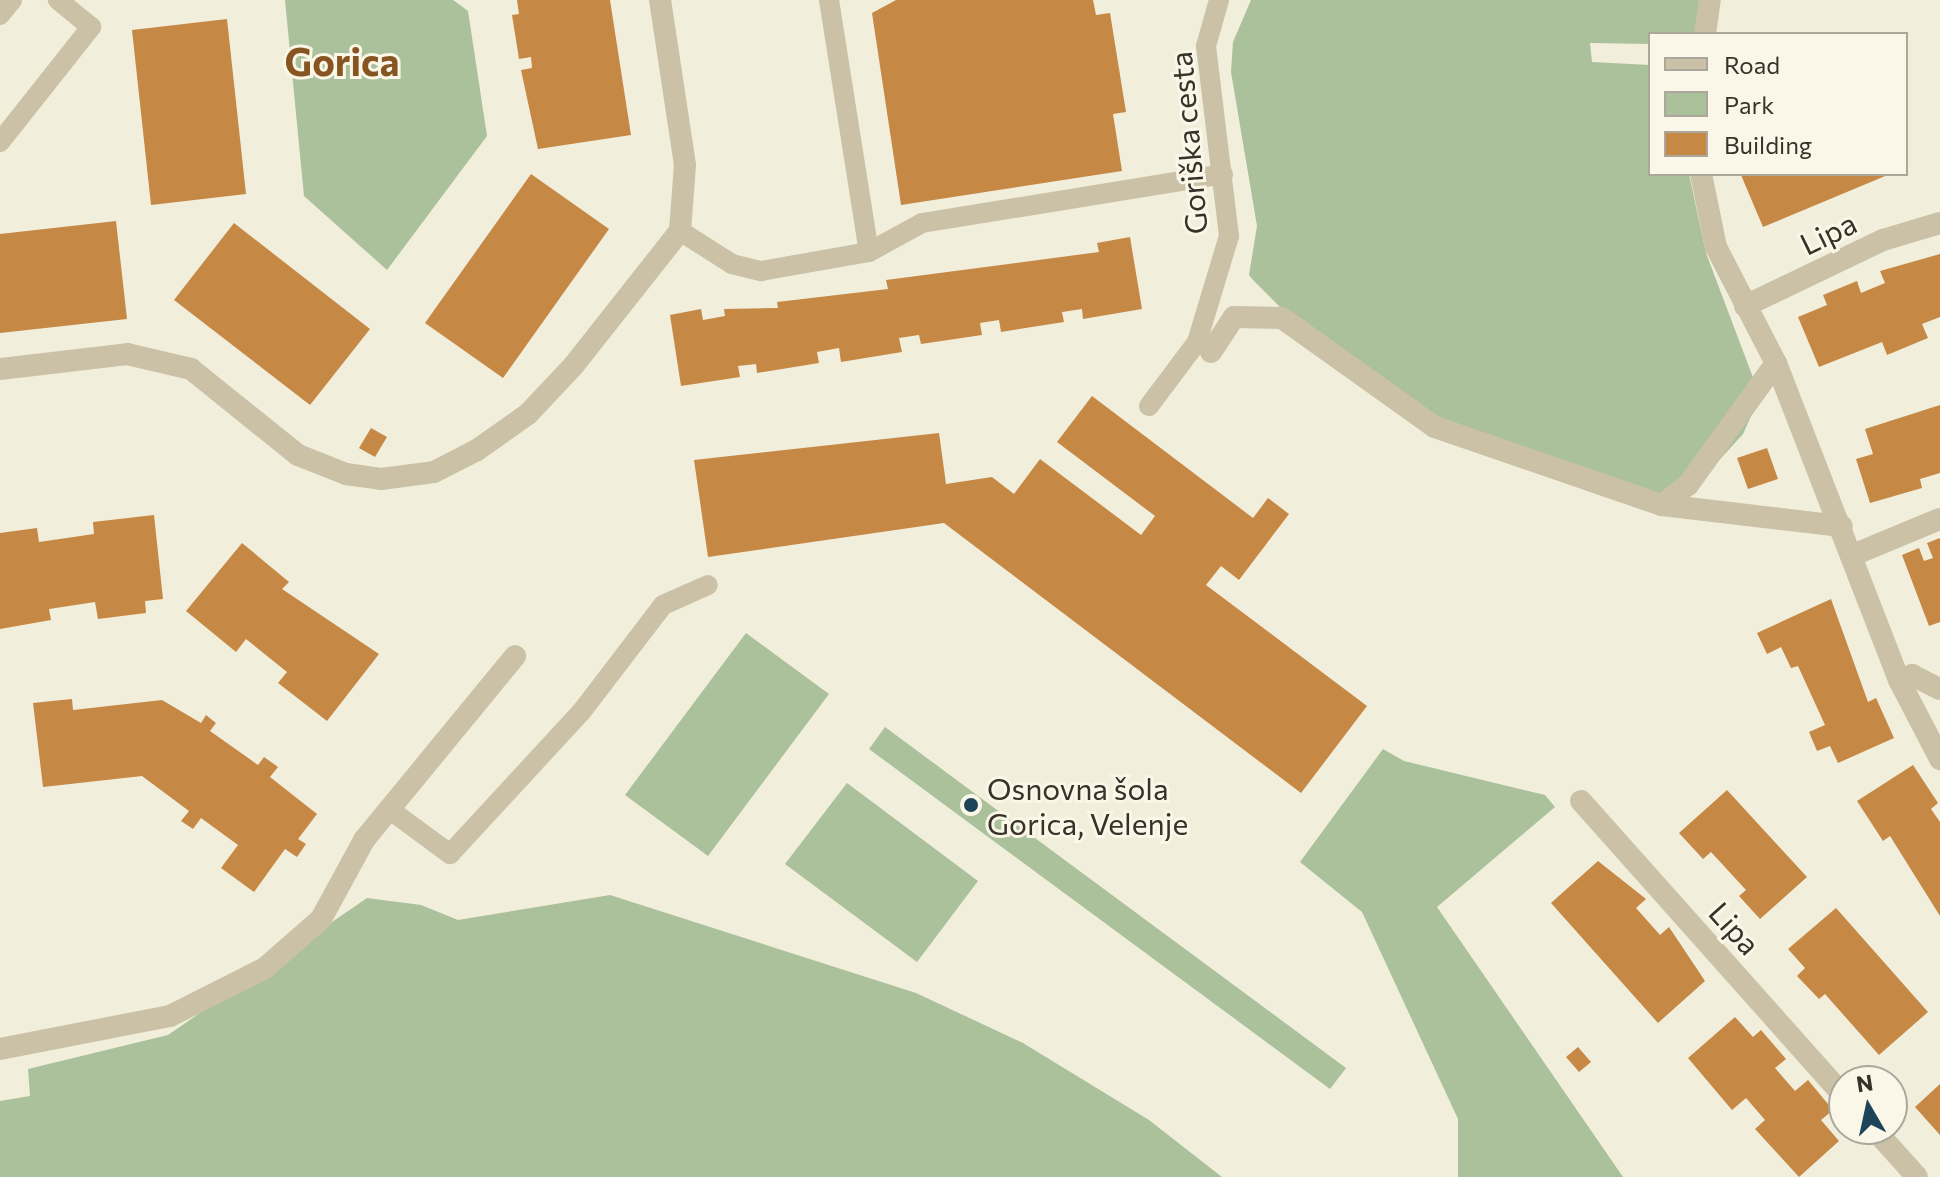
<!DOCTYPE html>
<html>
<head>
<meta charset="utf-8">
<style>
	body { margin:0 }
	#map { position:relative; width:1940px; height:1177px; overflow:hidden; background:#f2eedc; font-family:Commissioner,sans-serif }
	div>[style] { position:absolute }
	.green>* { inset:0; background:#aac19b }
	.building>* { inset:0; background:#c68845 }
	.service>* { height:20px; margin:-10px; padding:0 10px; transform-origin:10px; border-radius:10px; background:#cac1a7 }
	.pedestrian>* { height:22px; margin:-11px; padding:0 11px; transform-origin:11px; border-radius:11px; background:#cac1a7 }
	.minor>* { height:22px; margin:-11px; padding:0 11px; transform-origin:11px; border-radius:11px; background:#cac1a7 }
	.dots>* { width:22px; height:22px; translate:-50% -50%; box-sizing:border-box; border:4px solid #faf6e8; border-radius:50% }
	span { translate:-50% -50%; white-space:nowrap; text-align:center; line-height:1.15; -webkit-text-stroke:6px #faf6e8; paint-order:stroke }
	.street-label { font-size:30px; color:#373128 }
	.poi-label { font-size:30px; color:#373128 }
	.left { translate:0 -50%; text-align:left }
	.district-label { font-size:38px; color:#865521; font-weight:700 }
	.legend { position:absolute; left:1648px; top:32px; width:260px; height:144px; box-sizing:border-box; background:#faf6e8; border:2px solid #aca79b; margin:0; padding:10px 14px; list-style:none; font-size:24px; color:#373128 }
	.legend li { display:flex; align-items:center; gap:16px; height:40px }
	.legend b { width:40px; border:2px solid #aca79b }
	.north { position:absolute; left:1828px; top:1065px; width:80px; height:80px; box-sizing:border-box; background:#faf6e8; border:2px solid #aca79b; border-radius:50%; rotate:351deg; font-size:22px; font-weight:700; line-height:32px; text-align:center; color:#373128 }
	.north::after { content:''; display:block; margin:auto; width:28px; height:36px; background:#1d4458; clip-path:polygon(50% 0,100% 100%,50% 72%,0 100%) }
</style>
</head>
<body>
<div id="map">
	<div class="green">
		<i style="clip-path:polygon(285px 0,453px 0,468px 11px,487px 136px,387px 270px,304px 196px)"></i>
		<i style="clip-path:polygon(1251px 0,1706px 0,1702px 34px,1650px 34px,1650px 44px,1590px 43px,1592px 62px,1650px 65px,1650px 174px,1689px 174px,1706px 253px,1760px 396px,1743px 434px,1693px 489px,1672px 505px,1459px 431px,1285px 312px,1254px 281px,1249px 275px,1257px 226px,1231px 72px,1233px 42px)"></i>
		<i style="clip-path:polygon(746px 633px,829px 694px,708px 856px,625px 795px)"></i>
		<i style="clip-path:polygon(885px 727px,1346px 1068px,1330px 1089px,869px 749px)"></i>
		<i style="clip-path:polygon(1383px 749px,1404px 761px,1545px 795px,1555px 807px,1437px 907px,1623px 1177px,1458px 1177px,1458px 1119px,1362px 912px,1300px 862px)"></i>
		<i style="clip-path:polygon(847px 783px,978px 881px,917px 962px,785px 864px)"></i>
		<i style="clip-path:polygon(610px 895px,916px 993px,1023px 1043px,1149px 1120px,1222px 1177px,0 1177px,0 1101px,30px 1096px,28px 1069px,168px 1035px,367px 898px,421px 905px,458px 920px)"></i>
	</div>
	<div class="building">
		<i style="clip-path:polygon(517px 0,610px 0,631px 135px,538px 149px,521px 70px,532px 68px,531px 57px,519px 59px,512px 15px,519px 14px)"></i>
		<i style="clip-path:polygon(1093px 0,1096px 15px,1110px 13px,1126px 112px,1113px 114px,1122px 171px,901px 205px,872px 13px,896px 0)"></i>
		<i style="clip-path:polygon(227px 19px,246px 194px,151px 205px,132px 30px)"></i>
		<i style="clip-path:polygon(531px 174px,609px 229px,503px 378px,425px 323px)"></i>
		<i style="clip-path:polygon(1813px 174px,1890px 174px,1763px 227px,1741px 175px)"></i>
		<i style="clip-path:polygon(116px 221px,127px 319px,0 333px,0 234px)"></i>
		<i style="clip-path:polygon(234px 223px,370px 329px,310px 405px,174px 300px)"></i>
		<i style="clip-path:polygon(1130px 237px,1142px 309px,1083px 319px,1082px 309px,1062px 312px,1064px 322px,1001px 332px,999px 320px,980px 323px,982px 335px,921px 344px,919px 335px,899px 338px,902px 352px,841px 362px,839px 348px,817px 352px,819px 363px,757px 373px,756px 364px,738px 366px,740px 377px,681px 386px,670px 315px,701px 309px,703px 320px,725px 316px,724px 309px,778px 308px,777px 302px,888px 289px,886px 280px,1099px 252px,1097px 243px)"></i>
		<i style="clip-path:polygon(1940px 254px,1940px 317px,1922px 324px,1928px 338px,1887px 355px,1882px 342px,1819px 367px,1798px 317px,1827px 305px,1823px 295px,1857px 281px,1861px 293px,1885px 283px,1880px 271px)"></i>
		<i style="clip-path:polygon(1092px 396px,1253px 518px,1268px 498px,1289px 514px,1239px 580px,1221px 566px,1206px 585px,1367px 706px,1301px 793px,944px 523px,708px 557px,694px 460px,939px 433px,946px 484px,992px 477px,1014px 494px,1040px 459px,1141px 535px,1155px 516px,1057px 442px)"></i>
		<i style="clip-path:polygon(1940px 405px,1940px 473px,1920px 479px,1922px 488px,1870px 503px,1856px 459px,1873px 454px,1865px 429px)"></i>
		<i style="clip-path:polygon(371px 428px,387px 437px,375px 457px,359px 448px)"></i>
		<i style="clip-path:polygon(1767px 448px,1778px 479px,1748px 489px,1737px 458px)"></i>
		<i style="clip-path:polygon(154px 515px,163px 599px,145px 601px,146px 613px,98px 619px,95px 602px,49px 609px,51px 620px,0 629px,0 533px,37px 528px,39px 542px,94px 534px,93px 522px)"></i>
		<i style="clip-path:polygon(1940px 538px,1940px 622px,1929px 626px,1902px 555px,1919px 548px,1924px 561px,1933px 558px,1927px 543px)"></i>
		<i style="clip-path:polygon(242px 543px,289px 582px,282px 589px,379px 654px,327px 721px,278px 683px,287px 672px,246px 639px,236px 652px,186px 611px)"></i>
		<i style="clip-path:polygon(1831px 599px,1868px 702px,1876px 698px,1894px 738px,1838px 763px,1830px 746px,1817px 751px,1809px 732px,1825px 725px,1798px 666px,1791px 668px,1781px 647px,1767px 654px,1757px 633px)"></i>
		<i style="clip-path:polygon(72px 699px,73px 710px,162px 700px,201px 723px,206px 715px,216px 723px,210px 731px,258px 765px,264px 757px,278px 767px,270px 777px,317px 814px,298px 839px,306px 844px,297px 857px,285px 849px,254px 892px,221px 868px,238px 845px,201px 818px,193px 829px,181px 821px,189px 811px,142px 776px,43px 787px,33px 703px)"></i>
		<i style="clip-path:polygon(1913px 765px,1938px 803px,1931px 809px,1940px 822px,1940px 916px,1890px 836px,1883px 841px,1857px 801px)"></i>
		<i style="clip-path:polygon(1727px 790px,1807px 877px,1760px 919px,1739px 896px,1746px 890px,1711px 852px,1703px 859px,1679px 833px)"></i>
		<i style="clip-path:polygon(1598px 861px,1646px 899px,1636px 908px,1660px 935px,1669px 927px,1705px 981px,1658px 1023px,1551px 903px)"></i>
		<i style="clip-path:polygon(1836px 908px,1928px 1012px,1879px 1055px,1825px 994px,1819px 999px,1797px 976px,1805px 968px,1788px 949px)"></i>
		<i style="clip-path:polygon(1735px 1017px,1753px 1037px,1761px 1030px,1786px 1059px,1775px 1068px,1795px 1091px,1808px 1080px,1833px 1110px,1821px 1120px,1839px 1141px,1799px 1177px,1755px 1129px,1765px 1120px,1746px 1098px,1732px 1110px,1688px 1058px)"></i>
		<i style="clip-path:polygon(1578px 1047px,1591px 1062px,1579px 1072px,1566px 1057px)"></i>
		<i style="clip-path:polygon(1940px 1084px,1940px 1135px,1915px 1107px)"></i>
	</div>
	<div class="service">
		<i style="left:829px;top:0;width:255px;rotate:81deg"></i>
		<i style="left:0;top:15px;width:19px;rotate:-51deg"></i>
		<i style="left:0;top:142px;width:147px;rotate:-51.6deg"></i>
		<i style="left:91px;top:27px;width:43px;rotate:-140.7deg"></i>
		<i style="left:680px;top:231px;width:62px;rotate:32.4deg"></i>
		<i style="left:732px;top:264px;width:30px;rotate:14deg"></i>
		<i style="left:761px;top:271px;width:110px;rotate:-10deg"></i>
		<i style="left:869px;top:252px;width:60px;rotate:-28.7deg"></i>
		<i style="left:922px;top:223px;width:305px;rotate:-9.2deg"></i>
		<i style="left:1149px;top:406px;width:80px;rotate:-53.1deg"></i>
		<i style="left:1197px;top:342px;width:111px;rotate:-73.2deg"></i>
		<i style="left:1229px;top:236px;width:191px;rotate:-96.9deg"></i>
		<i style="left:1206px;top:46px;width:48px;rotate:-74.2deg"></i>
		<i style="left:393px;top:812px;width:71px;rotate:36.4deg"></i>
		<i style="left:450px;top:854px;width:195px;rotate:-47.3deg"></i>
		<i style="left:582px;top:711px;width:133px;rotate:-52.6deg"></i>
		<i style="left:663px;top:605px;width:49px;rotate:-24deg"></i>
	</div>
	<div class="pedestrian">
		<i style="left:1211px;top:352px;width:42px;rotate:-56.7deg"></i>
		<i style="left:1234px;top:317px;width:48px;rotate:1.2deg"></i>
		<i style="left:1282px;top:318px;width:188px;rotate:35.5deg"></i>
		<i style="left:1435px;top:427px;width:240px;rotate:19deg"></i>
		<i style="left:1662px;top:505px;width:33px;rotate:-38deg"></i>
		<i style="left:1688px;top:485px;width:150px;rotate:-54.2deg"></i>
		<i style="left:1662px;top:505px;width:181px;rotate:6.7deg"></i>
	</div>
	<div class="minor">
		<i style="left:1705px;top:34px;width:34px;rotate:-82deg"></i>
		<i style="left:1701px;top:174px;width:75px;rotate:78.4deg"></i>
		<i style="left:1716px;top:247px;width:131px;rotate:62.7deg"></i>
		<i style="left:1776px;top:363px;width:342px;rotate:68.8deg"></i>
		<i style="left:1900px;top:682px;width:87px;rotate:62.5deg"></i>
		<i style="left:1745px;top:306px;width:153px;rotate:-25.6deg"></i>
		<i style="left:1883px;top:240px;width:59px;rotate:-16.6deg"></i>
		<i style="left:0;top:369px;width:128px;rotate:-6.7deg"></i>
		<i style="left:127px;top:354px;width:66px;rotate:13.2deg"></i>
		<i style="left:191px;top:369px;width:137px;rotate:38.8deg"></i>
		<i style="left:298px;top:455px;width:52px;rotate:21.6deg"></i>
		<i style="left:346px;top:474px;width:35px;rotate:8deg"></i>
		<i style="left:381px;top:479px;width:53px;rotate:-7.5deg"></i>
		<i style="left:434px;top:472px;width:48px;rotate:-27.1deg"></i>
		<i style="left:477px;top:450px;width:62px;rotate:-35.2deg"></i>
		<i style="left:528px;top:414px;width:67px;rotate:-46.8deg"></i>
		<i style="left:574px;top:365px;width:171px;rotate:-51.7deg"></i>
		<i style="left:680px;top:231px;width:66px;rotate:-85.7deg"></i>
		<i style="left:685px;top:165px;width:167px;rotate:-98.6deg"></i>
		<i style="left:1853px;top:555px;width:94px;rotate:-22.5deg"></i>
		<i style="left:1900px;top:682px;width:14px;rotate:-30deg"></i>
		<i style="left:1912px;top:675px;width:31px;rotate:27deg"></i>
		<i style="left:1581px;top:801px;width:395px;rotate:48.3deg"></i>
		<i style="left:0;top:1049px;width:173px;rotate:-11deg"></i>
		<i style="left:170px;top:1016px;width:106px;rotate:-26.8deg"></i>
		<i style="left:265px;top:968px;width:74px;rotate:-41.2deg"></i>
		<i style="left:321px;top:919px;width:90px;rotate:-61.4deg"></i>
		<i style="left:364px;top:840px;width:238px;rotate:-50.6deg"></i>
		<i style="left:1874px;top:1129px;width:64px;rotate:48.1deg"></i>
	</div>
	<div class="dots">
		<i style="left:971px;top:805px;background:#1d4458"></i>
	</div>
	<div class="street-label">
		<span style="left:1188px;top:143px;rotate:-95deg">Goriška cesta</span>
		<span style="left:1828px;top:233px;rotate:-26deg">Lipa</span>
		<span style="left:1735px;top:928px;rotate:48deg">Lipa</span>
	</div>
	<div class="poi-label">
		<span class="left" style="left:987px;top:805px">Osnovna šola<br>Gorica, Velenje</span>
	</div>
	<div class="district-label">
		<span style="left:342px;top:61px">Gorica</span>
	</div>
	<ul class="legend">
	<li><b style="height:10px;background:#cac1a7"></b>Road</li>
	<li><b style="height:22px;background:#aac19b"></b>Park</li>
	<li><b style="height:22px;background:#c68845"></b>Building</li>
	</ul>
	<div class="north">N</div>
</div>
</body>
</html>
